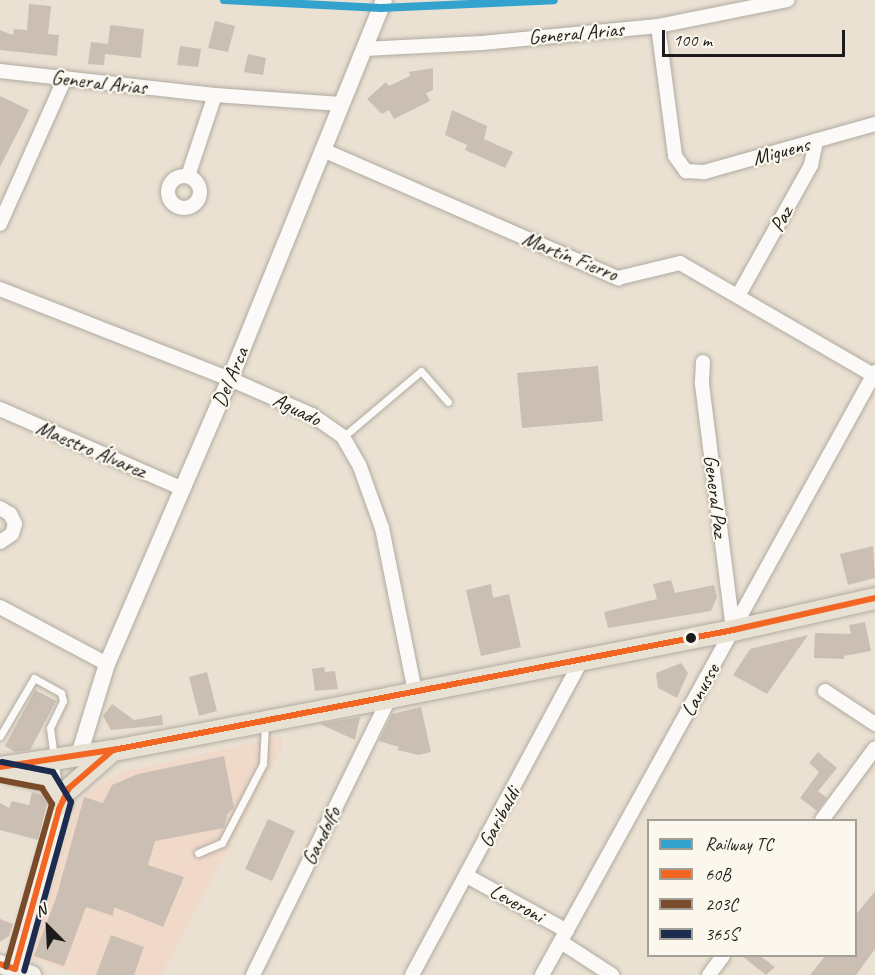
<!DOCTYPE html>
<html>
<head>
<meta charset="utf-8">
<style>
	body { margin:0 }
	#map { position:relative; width:875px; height:975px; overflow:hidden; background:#eae1d2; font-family:Caveat,sans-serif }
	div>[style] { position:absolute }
	.built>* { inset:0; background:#f0d9c9 }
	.building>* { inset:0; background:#cbbfb3 }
	.roads { filter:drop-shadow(0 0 2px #b0aba1) drop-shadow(0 0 2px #b0aba1) }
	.service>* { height:7px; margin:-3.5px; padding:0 3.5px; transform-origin:3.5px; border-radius:3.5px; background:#fcfaf8 }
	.minor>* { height:14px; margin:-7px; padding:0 7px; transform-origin:7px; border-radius:7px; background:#fcfaf8 }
	.minor>.ring { margin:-7px; padding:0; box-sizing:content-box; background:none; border:14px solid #fcfaf8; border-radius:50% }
	.tertiary>* { height:16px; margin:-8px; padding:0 8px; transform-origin:8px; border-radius:8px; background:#fcfaf8 }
	.secondary>* { height:18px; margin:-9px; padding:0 9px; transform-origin:9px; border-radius:9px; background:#f3f0ea }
	.primary>* { height:21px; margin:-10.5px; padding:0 10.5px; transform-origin:10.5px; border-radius:10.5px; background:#e7e1d4 }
	.bus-1>* { height:6px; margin:-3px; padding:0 3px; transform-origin:3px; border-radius:3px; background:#f26522 }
	.bus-2>* { height:6px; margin:-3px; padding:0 3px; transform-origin:3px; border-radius:3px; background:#7a4b2a }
	.bus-3>* { height:6px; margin:-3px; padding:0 3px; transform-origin:3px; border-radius:3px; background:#1d2b4f }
	.rail-1>* { height:8px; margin:-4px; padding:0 4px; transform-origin:4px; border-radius:4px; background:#33a3ce }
	.dots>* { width:16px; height:16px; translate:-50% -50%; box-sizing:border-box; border:3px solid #fbf7ec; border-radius:50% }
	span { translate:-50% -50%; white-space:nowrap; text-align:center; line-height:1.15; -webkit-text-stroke:4.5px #fbf7ec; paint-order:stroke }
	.street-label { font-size:21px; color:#1c1c1c }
	.legend { position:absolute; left:647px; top:819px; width:210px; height:138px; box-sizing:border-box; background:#fbf7ec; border:2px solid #a29f99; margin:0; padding:8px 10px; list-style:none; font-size:18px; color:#1c1c1c }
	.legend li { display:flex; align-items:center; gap:12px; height:30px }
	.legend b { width:30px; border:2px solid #a29f99 }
	.north { position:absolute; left:18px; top:897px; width:60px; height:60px; -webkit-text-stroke:4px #fbf7ec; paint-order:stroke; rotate:336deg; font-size:16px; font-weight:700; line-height:24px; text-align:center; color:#1c1c1c }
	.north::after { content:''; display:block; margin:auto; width:21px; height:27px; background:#1c1c1c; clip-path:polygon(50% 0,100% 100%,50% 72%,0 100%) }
	.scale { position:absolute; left:662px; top:30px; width:183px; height:27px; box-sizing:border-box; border:3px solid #1c1c1c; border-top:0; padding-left:8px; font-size:18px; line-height:21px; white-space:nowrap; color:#1c1c1c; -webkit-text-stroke:4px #fbf7ec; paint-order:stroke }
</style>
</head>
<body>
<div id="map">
	<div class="built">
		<i style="clip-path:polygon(281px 737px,282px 748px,161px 975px,81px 975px,30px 958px,78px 802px,100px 784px,127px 771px)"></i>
	</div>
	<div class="building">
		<i style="clip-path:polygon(29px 4px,51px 6px,48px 34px,59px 35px,57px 56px,0 50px,0 30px,13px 35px,14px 29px,27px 30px)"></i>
		<i style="clip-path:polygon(215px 21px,235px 26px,228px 52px,208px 48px)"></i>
		<i style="clip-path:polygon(110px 25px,144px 29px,141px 58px,105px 54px,104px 65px,88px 64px,91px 42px,108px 44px)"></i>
		<i style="clip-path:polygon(180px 46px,201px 49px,198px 67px,177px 65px)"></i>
		<i style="clip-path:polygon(248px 54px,266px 58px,263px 75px,244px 72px)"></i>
		<i style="clip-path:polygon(433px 68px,433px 90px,426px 93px,430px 101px,394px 119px,389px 110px,382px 114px,367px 99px,386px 82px,389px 86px,410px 76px,409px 72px)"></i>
		<i style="clip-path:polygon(0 96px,29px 110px,0 167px)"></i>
		<i style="clip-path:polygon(452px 110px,487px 126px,484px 139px,513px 152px,505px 168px,465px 150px,467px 145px,445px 135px)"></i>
		<i style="clip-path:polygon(598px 366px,603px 421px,522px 428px,517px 373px)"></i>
		<i style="clip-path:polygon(873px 546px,875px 578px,848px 585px,840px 554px)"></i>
		<i style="clip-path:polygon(671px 580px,675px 593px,714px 585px,717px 597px,711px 611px,608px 628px,604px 612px,657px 599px,653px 584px)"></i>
		<i style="clip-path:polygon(491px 584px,493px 598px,509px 594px,521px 647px,481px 656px,466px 590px)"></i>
		<i style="clip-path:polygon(865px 622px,871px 651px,844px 656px,844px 659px,814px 658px,815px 633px,851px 634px,849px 625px)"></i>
		<i style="clip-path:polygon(808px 635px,767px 694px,733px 675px,750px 649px)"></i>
		<i style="clip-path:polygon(681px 663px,688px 673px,677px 698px,658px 688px,656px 673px)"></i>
		<i style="clip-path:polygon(324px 667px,325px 672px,335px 671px,338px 689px,315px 691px,312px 669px)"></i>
		<i style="clip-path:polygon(207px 672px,217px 711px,199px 716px,189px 677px)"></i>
		<i style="clip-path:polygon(35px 690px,56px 701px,30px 750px,15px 752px,5px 746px)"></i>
		<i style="clip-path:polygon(112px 704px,134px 720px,162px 715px,163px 725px,111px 730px,103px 716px)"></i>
		<i style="clip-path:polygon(421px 707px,431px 752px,419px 755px,397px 750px,399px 747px,379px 741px,392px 714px)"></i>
		<i style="clip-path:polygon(360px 717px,355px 740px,320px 724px)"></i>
		<i style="clip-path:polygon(818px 752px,837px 768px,818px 791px,827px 798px,817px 811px,800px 798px,819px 772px,809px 763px)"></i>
		<i style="clip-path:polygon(224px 756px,234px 808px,227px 814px,224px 828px,155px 841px,148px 865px,184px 877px,163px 927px,114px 907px,113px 916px,86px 907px,64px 966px,34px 956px,56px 898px,84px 797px,103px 803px,112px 785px,138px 774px)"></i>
		<i style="clip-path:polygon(32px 792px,42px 795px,47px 804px,38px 840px,0 830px,0 803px,9px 808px,12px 801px,29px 805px)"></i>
		<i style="clip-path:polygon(268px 819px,295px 831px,272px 881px,245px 869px)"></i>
		<i style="clip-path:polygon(875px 891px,875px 949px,856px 975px,810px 975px,825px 956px,855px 956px,855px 916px)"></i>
		<i style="clip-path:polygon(0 919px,13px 924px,9px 936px,0 942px)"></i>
		<i style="clip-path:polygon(111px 935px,144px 947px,134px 975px,96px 975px)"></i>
		<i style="clip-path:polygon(742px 956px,760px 956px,775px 967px,766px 975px)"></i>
	</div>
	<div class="roads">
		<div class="service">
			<i style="left:343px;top:437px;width:102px;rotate:-40.2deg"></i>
			<i style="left:421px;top:371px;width:41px;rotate:48.9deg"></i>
			<i style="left:0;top:736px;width:67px;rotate:-59.6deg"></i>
			<i style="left:34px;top:678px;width:31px;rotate:29deg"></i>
			<i style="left:61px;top:693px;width:8px;rotate:76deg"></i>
			<i style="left:63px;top:701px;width:30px;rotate:116deg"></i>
			<i style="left:50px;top:728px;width:52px;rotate:82.3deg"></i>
			<i style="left:198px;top:853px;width:26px;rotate:-23deg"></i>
			<i style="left:222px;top:843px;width:89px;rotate:-62.6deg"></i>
			<i style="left:263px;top:764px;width:41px;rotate:-87.2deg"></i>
		</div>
		<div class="minor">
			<i style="left:658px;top:26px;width:131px;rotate:82.5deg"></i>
			<i style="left:675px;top:156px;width:19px;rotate:54deg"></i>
			<i style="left:686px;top:171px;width:18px;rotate:3deg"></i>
			<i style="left:704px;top:172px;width:178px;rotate:-15.7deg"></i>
			<i style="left:364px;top:49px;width:118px;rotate:-2.9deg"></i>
			<i style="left:482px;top:43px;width:177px;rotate:-5.5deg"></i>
			<i style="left:658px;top:26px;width:132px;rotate:-11.4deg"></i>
			<i style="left:0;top:71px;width:216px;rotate:6.4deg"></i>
			<i style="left:215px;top:95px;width:126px;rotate:4.1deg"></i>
			<i style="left:323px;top:150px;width:322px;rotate:23.5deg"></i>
			<i style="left:618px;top:278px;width:64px;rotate:-13.6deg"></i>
			<i style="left:680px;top:263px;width:223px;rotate:30.1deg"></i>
			<i style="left:188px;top:176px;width:85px;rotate:-71.6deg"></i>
			<i class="ring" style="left:168px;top:176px;width:18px;height:18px"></i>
			<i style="left:0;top:224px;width:160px;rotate:-66deg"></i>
			<i style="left:0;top:289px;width:247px;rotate:21.4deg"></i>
			<i style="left:230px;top:379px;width:90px;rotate:23.7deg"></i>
			<i style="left:312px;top:415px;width:38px;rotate:35deg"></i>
			<i style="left:343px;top:437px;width:34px;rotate:60deg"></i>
			<i style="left:360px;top:467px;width:65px;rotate:70.2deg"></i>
			<i style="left:382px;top:528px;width:167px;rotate:78.6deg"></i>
			<i style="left:739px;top:294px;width:148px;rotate:-60.8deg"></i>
			<i style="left:811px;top:165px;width:25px;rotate:-78deg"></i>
			<i style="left:703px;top:362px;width:22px;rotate:93deg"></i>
			<i style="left:702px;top:384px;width:248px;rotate:82.8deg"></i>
			<i style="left:0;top:409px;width:197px;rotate:23.6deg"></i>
			<i style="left:0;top:508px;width:12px;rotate:31deg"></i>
			<i style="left:10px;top:514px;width:11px;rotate:63deg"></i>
			<i style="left:15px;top:524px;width:10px;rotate:107deg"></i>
			<i style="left:12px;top:534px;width:14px;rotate:146deg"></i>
			<i style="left:0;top:607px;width:121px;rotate:28deg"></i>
			<i style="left:825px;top:691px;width:60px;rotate:33.4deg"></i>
			<i style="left:822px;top:820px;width:89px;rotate:-53.6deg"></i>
			<i style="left:467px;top:876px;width:114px;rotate:28.8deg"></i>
			<i style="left:561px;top:942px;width:61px;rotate:32.9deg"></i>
			<i style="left:253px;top:975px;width:310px;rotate:-63.8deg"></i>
			<i style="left:412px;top:975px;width:360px;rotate:-61.7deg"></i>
			<i style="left:542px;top:975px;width:689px;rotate:-61.09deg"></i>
			<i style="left:709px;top:975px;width:24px;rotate:-54deg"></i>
		</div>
		<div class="tertiary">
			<i style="left:79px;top:755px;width:95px;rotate:-72.9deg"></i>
			<i style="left:107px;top:664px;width:310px;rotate:-66.7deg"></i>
			<i style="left:230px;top:379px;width:409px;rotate:-67.9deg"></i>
		</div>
		<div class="secondary">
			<i style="left:0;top:964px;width:34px;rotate:19deg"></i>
			<i style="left:15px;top:969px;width:173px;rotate:-74.2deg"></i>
		</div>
		<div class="primary">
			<i style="left:0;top:767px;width:114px;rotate:-8.6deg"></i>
			<i style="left:113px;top:750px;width:282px;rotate:-10.8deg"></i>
			<i style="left:390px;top:697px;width:349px;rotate:-11.1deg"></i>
			<i style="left:733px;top:630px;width:146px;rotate:-12.7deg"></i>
			<i style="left:9px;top:772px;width:40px;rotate:12deg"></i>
			<i style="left:48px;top:780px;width:27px;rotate:59deg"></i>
			<i style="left:69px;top:788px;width:53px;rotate:-41.2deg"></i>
		</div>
	</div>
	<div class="bus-1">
		<i style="left:0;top:767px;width:118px;rotate:-8.7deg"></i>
		<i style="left:0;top:964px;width:16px;rotate:18deg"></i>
		<i style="left:15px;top:969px;width:166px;rotate:-74.6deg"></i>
		<i style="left:59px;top:809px;width:23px;rotate:-65deg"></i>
		<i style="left:69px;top:788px;width:58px;rotate:-40.8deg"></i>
		<i style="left:113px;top:750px;width:632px;rotate:-10.95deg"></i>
		<i style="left:733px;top:630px;width:146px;rotate:-12.7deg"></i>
	</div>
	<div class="bus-2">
		<i style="left:0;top:780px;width:43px;rotate:10.8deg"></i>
		<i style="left:42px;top:788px;width:19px;rotate:58deg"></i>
		<i style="left:52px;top:804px;width:169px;rotate:105.8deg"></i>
	</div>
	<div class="bus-3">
		<i style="left:2px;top:762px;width:52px;rotate:11.1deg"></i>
		<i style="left:53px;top:772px;width:35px;rotate:59deg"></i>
		<i style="left:71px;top:802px;width:175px;rotate:105.5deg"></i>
	</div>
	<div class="rail-1">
		<i style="left:224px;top:0;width:157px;rotate:2.9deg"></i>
		<i style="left:381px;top:8px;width:173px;rotate:-2.6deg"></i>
	</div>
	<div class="dots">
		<i style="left:691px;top:638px;background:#1c1c1c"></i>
	</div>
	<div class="street-label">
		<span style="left:576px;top:33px;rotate:-5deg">General Arias</span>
		<span style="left:99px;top:82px;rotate:6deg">General Arias</span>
		<span style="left:781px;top:151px;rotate:-15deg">Miguens</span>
		<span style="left:781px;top:219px;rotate:-61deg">Paz</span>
		<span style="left:570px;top:256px;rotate:22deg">Martín Fierro</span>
		<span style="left:230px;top:377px;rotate:-67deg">Del Arca</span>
		<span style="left:297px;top:409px;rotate:26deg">Aguado</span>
		<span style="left:91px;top:449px;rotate:23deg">Maestro Álvarez</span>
		<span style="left:716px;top:496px;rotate:83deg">General Paz</span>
		<span style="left:700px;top:690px;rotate:-61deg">Lanusse</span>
		<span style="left:499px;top:817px;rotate:-62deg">Garibaldi</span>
		<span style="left:321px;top:836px;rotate:-64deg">Gandolfo</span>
		<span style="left:517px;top:903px;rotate:29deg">Leveroni</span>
	</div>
	<ul class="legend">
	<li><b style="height:8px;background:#33a3ce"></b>Railway TC</li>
	<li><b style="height:8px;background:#f26522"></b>60B</li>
	<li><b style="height:8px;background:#7a4b2a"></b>203C</li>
	<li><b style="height:8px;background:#1d2b4f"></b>365S</li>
	</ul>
	<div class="north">N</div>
	<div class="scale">100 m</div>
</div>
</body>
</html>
